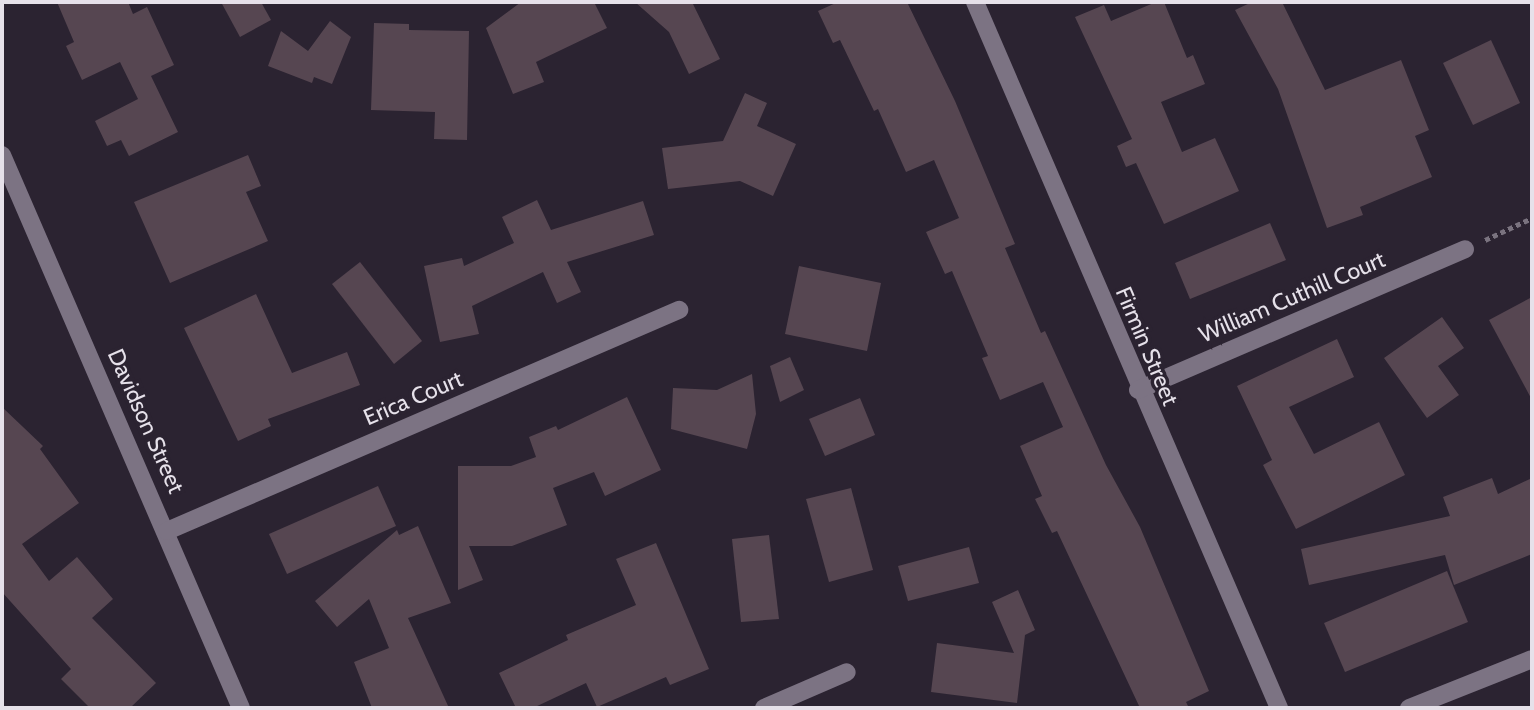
<!DOCTYPE html>
<html>
<head>
<meta charset="utf-8">
<style>
	body { margin:0 }
	#map { position:relative; width:1534px; height:710px; overflow:hidden; background:#2b2331; font-family:Cabin,sans-serif }
	div>[style] { position:absolute }
	.building>* { inset:0; background:#564651 }
	.path>* { height:4.5px; margin-top:-2.25px; transform-origin:0; background:repeating-linear-gradient(90deg,#7a737f 0 5px,transparent 0 8.5px) }
	.minor>* { height:18px; margin:-9px; padding:0 9px; transform-origin:9px; border-radius:9px; background:#7c7383 }
	span { translate:-50% -50%; white-space:nowrap; text-align:center; line-height:1.15; -webkit-text-stroke:7px #2b2331; paint-order:stroke }
	.street-label { font-size:23px; color:#e6e1ea }
	.frame { position:absolute; inset:0; border:4px solid #e6e1ea; pointer-events:none }
</style>
</head>
<body>
<div id="map">
	<div class="building">
		<i style="clip-path:polygon(57px 2px,128px 2px,133px 14px,147px 7px,174px 65px,151px 76px,178px 132px,129px 156px,121px 140px,107px 146px,95px 121px,138px 99px,120px 62px,82px 80px,66px 46px,74px 42px)"></i>
		<i style="clip-path:polygon(221px 2px,261px 2px,271px 20px,240px 37px)"></i>
		<i style="clip-path:polygon(521px 2px,594px 2px,607px 28px,536px 62px,544px 82px,513px 94px,486px 28px)"></i>
		<i style="clip-path:polygon(635px 2px,692px 2px,720px 59px,689px 74px,669px 32px)"></i>
		<i style="clip-path:polygon(838px 2px,907px 2px,955px 101px,1015px 244px,1005px 248px,1041px 333px,1045px 331px,1106px 465px,1140px 527px,1209px 691px,1186px 702px,1189px 708px,1140px 708px,1057px 531px,1052px 533px,1035px 499px,1042px 496px,1020px 446px,1063px 427px,1043px 382px,1000px 400px,982px 358px,988px 356px,952px 271px,945px 274px,926px 232px,959px 218px,934px 160px,906px 172px,878px 109px,874px 111px,840px 40px,833px 43px,818px 11px)"></i>
		<i style="clip-path:polygon(1156px 2px,1164px 2px,1187px 58px,1193px 55px,1205px 84px,1161px 102px,1182px 152px,1215px 138px,1239px 191px,1164px 224px,1136px 163px,1126px 167px,1117px 146px,1132px 139px,1075px 17px,1104px 5px,1111px 21px)"></i>
		<i style="clip-path:polygon(1252px 2px,1282px 2px,1325px 90px,1401px 60px,1429px 130px,1415px 136px,1432px 177px,1360px 207px,1363px 215px,1327px 228px,1278px 89px,1235px 10px)"></i>
		<i style="clip-path:polygon(330px 21px,351px 37px,332px 84px,314px 77px,312px 83px,268px 66px,281px 31px,308px 51px)"></i>
		<i style="clip-path:polygon(374px 23px,409px 24px,409px 30px,469px 31px,467px 140px,434px 139px,435px 112px,371px 110px)"></i>
		<i style="clip-path:polygon(1491px 40px,1520px 103px,1473px 125px,1443px 63px)"></i>
		<i style="clip-path:polygon(745px 93px,767px 103px,757px 126px,796px 144px,773px 196px,740px 181px,668px 189px,662px 148px,723px 141px)"></i>
		<i style="clip-path:polygon(248px 155px,261px 186px,246px 192px,268px 241px,170px 283px,134px 202px)"></i>
		<i style="clip-path:polygon(537px 200px,551px 230px,643px 201px,654px 235px,567px 262px,581px 292px,557px 303px,543px 272px,472px 306px,479px 334px,440px 342px,424px 266px,462px 258px,464px 266px,514px 243px,502px 217px)"></i>
		<i style="clip-path:polygon(1270px 223px,1286px 260px,1190px 299px,1175px 263px)"></i>
		<i style="clip-path:polygon(360px 262px,422px 341px,394px 364px,332px 284px)"></i>
		<i style="clip-path:polygon(799px 266px,881px 283px,867px 351px,785px 334px)"></i>
		<i style="clip-path:polygon(256px 294px,292px 373px,347px 352px,360px 385px,268px 419px,271px 426px,238px 441px,184px 328px)"></i>
		<i style="clip-path:polygon(1532px 297px,1532px 400px,1489px 320px)"></i>
		<i style="clip-path:polygon(1442px 317px,1464px 348px,1438px 366px,1459px 395px,1427px 418px,1384px 358px)"></i>
		<i style="clip-path:polygon(1337px 339px,1354px 377px,1289px 407px,1314px 454px,1379px 422px,1405px 475px,1296px 529px,1263px 465px,1272px 460px,1237px 386px)"></i>
		<i style="clip-path:polygon(790px 357px,804px 390px,780px 402px,770px 366px)"></i>
		<i style="clip-path:polygon(752px 374px,756px 414px,747px 449px,671px 429px,673px 388px,717px 390px)"></i>
		<i style="clip-path:polygon(627px 397px,661px 470px,605px 496px,594px 472px,553px 488px,567px 525px,512px 546px,469px 546px,483px 580px,458px 590px,458px 466px,511px 466px,536px 457px,529px 437px,556px 426px,558px 430px)"></i>
		<i style="clip-path:polygon(860px 398px,875px 435px,825px 456px,809px 419px)"></i>
		<i style="clip-path:polygon(2px 407px,43px 446px,40px 449px,79px 503px,22px 544px,49px 581px,77px 557px,113px 599px,92px 618px,156px 683px,130px 708px,90px 708px,61px 679px,71px 669px,2px 592px)"></i>
		<i style="clip-path:polygon(1492px 478px,1498px 494px,1532px 478px,1532px 554px,1454px 585px,1445px 555px,1309px 585px,1301px 549px,1450px 516px,1443px 497px)"></i>
		<i style="clip-path:polygon(378px 486px,396px 526px,287px 574px,269px 534px)"></i>
		<i style="clip-path:polygon(851px 488px,873px 570px,829px 582px,806px 499px)"></i>
		<i style="clip-path:polygon(418px 526px,451px 603px,408px 618px,449px 708px,372px 708px,354px 662px,389px 648px,369px 599px,337px 627px,315px 601px,397px 530px,399px 535px)"></i>
		<i style="clip-path:polygon(769px 535px,779px 619px,741px 622px,732px 539px)"></i>
		<i style="clip-path:polygon(656px 543px,709px 669px,670px 685px,666px 677px,597px 707px,586px 683px,533px 708px,516px 708px,499px 673px,568px 640px,566px 635px,636px 605px,616px 559px)"></i>
		<i style="clip-path:polygon(969px 547px,979px 583px,908px 601px,898px 566px)"></i>
		<i style="clip-path:polygon(1447px 571px,1468px 622px,1345px 672px,1324px 623px)"></i>
		<i style="clip-path:polygon(1018px 590px,1035px 630px,1025px 635px,1017px 703px,931px 692px,937px 643px,1014px 653px,992px 602px)"></i>
	</div>
	<div class="path">
		<i style="left:1485px;top:240px;width:52px;rotate:-25.1deg"></i>
	</div>
	<div class="minor">
		<i style="left:975px;top:2px;width:769px;rotate:66.7deg"></i>
		<i style="left:2px;top:155px;width:602px;rotate:66.63deg"></i>
		<i style="left:1138px;top:390px;width:356px;rotate:-23.3deg"></i>
		<i style="left:167px;top:531px;width:558px;rotate:-23.35deg"></i>
		<i style="left:764px;top:708px;width:90px;rotate:-23.4deg"></i>
		<i style="left:1409px;top:708px;width:132px;rotate:-21.7deg"></i>
	</div>
	<div class="street-label">
		<span style="left:1292px;top:297px;rotate:-23deg">William Cuthill Court</span>
		<span style="left:1147px;top:346px;rotate:67deg">Firmin Street</span>
		<span style="left:413px;top:398px;rotate:-23deg">Erica Court</span>
		<span style="left:146px;top:421px;rotate:66deg">Davidson Street</span>
	</div>
	<div class="frame"></div>
</div>
</body>
</html>
